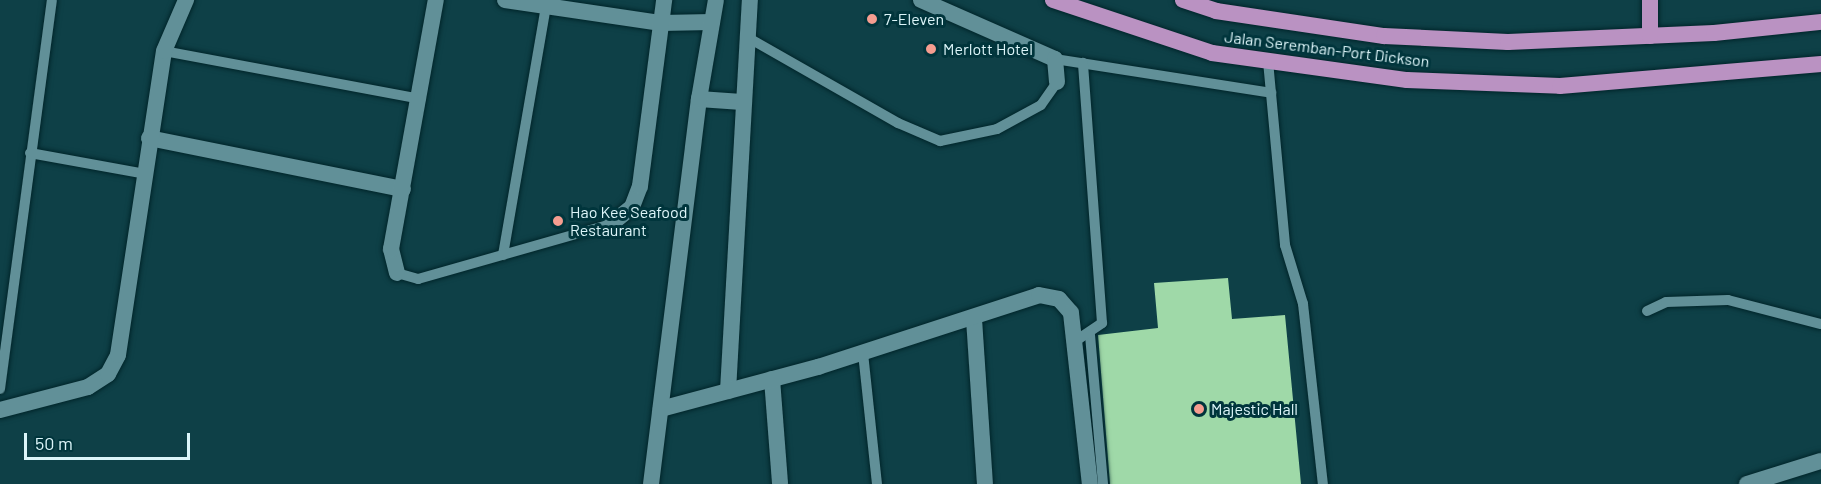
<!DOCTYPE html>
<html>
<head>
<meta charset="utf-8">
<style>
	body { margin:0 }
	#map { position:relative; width:1821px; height:484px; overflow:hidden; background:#0e4047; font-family:Barlow,sans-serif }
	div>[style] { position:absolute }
	.building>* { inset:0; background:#9fd9a8 }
	.roads { filter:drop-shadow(0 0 2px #00252a) drop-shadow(0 0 2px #00252a) }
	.service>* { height:10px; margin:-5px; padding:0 5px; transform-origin:5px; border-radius:5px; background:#619098 }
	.minor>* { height:16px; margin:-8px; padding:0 8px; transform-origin:8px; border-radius:8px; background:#619098 }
	.tertiary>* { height:16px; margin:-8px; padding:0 8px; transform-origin:8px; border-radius:8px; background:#619098 }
	.trunk>* { height:16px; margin:-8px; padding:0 8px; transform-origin:8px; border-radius:8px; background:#ba92c2 }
	.dots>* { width:16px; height:16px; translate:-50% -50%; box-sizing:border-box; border:3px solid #00353c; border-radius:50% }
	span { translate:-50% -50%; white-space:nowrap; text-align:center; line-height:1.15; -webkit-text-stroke:6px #00353c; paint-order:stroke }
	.poi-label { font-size:16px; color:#dcf5f9 }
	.left { translate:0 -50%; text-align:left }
	.street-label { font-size:16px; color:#dcf5f9 }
	.scale { position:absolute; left:24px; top:433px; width:166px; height:27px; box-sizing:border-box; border:3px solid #dcf5f9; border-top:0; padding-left:8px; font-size:18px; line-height:21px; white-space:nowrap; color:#dcf5f9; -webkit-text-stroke:4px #00353c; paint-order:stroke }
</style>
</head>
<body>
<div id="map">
	<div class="building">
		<i style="clip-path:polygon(1228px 278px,1232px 319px,1285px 315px,1301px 484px,1110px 484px,1098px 335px,1158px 328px,1154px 283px)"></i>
	</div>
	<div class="roads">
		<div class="service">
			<i style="left:747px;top:37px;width:174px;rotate:29.7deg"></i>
			<i style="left:898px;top:123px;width:46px;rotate:23.2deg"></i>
			<i style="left:940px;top:141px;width:58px;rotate:-11.9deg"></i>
			<i style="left:997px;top:129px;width:50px;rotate:-28.6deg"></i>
			<i style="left:1041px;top:105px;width:28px;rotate:-55deg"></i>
			<i style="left:164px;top:51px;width:261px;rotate:10.6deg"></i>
			<i style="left:1055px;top:59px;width:219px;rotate:8.9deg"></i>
			<i style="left:1268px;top:61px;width:185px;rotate:84.7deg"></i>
			<i style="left:1285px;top:245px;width:62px;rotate:73deg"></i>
			<i style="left:1303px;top:304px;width:181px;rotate:83.7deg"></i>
			<i style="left:30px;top:153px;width:117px;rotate:10.3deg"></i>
			<i style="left:503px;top:255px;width:252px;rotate:-80.2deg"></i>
			<i style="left:397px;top:273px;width:22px;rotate:16deg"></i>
			<i style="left:418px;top:279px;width:201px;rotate:-15.9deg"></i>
			<i style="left:1647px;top:311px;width:21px;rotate:-25deg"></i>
			<i style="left:1666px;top:302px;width:62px;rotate:-1.8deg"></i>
			<i style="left:1728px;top:300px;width:96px;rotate:14.5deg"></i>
			<i style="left:1090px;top:335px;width:150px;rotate:85deg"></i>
			<i style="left:1074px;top:342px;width:34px;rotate:-34deg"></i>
			<i style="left:1102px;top:323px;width:261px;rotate:-94.2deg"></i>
			<i style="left:863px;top:353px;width:132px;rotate:83.9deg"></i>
			<i style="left:0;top:389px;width:392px;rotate:-82.4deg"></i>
		</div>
		<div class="minor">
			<i style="left:505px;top:0;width:158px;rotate:8.4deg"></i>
			<i style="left:661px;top:23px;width:51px;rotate:-1.1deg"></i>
			<i style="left:921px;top:0;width:146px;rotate:23.8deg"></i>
			<i style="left:1055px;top:59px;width:23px;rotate:85deg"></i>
			<i style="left:699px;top:99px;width:43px;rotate:4deg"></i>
			<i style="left:149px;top:138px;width:259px;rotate:11.4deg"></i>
			<i style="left:611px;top:224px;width:27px;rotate:-39deg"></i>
			<i style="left:632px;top:207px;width:22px;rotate:-69deg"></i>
			<i style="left:640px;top:186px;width:188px;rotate:-82.6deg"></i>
			<i style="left:397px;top:273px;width:25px;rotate:-104deg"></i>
			<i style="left:391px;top:249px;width:253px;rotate:-79.8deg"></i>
			<i style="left:974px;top:319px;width:165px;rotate:86.2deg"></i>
			<i style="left:772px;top:379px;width:105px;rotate:85.6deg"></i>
			<i style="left:728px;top:391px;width:392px;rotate:-86.8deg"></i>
			<i style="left:661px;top:409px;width:163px;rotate:-15deg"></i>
			<i style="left:818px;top:367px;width:232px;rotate:-18deg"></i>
			<i style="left:1039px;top:295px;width:20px;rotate:11deg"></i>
			<i style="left:1059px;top:299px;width:18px;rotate:49deg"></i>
			<i style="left:1071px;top:313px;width:172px;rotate:83.7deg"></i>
			<i style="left:0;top:410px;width:91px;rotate:-14.6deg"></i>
			<i style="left:88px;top:387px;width:24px;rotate:-33deg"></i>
			<i style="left:108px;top:374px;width:21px;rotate:-62deg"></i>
			<i style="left:118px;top:355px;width:307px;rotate:-81.4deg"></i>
			<i style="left:164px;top:51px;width:56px;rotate:-66.7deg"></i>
			<i style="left:1747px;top:484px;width:77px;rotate:-17.3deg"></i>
		</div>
		<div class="tertiary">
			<i style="left:651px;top:484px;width:388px;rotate:-82.9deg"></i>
			<i style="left:699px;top:99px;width:100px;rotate:-80.3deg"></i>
		</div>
		<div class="trunk">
			<i style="left:1053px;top:0;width:168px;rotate:18.4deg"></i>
			<i style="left:1212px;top:53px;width:197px;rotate:7.9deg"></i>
			<i style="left:1407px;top:80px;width:153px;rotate:2.2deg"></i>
			<i style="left:1560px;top:86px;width:262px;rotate:-4.8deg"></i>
			<i style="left:1183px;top:0;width:35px;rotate:18deg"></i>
			<i style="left:1216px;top:11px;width:170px;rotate:8.5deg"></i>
			<i style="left:1384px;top:36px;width:124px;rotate:2.8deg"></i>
			<i style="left:1508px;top:42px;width:206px;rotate:-2.5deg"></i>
			<i style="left:1714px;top:33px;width:108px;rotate:-5.9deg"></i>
			<i style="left:1650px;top:36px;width:36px;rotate:-90deg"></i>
		</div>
	</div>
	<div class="dots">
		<i style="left:872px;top:19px;background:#f59d90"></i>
		<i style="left:931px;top:49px;background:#f59d90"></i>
		<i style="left:558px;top:221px;background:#f59d90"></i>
		<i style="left:1199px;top:409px;background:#f59d90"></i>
	</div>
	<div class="poi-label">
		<span class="left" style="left:884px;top:19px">7-Eleven</span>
		<span class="left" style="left:943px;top:49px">Merlott Hotel</span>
		<span class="left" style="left:570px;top:221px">Hao Kee Seafood<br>Restaurant</span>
		<span class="left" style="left:1211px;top:409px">Majestic Hall</span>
	</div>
	<div class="street-label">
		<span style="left:1327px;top:49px;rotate:7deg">Jalan Seremban-Port Dickson</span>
	</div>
	<div class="scale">50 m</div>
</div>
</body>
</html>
